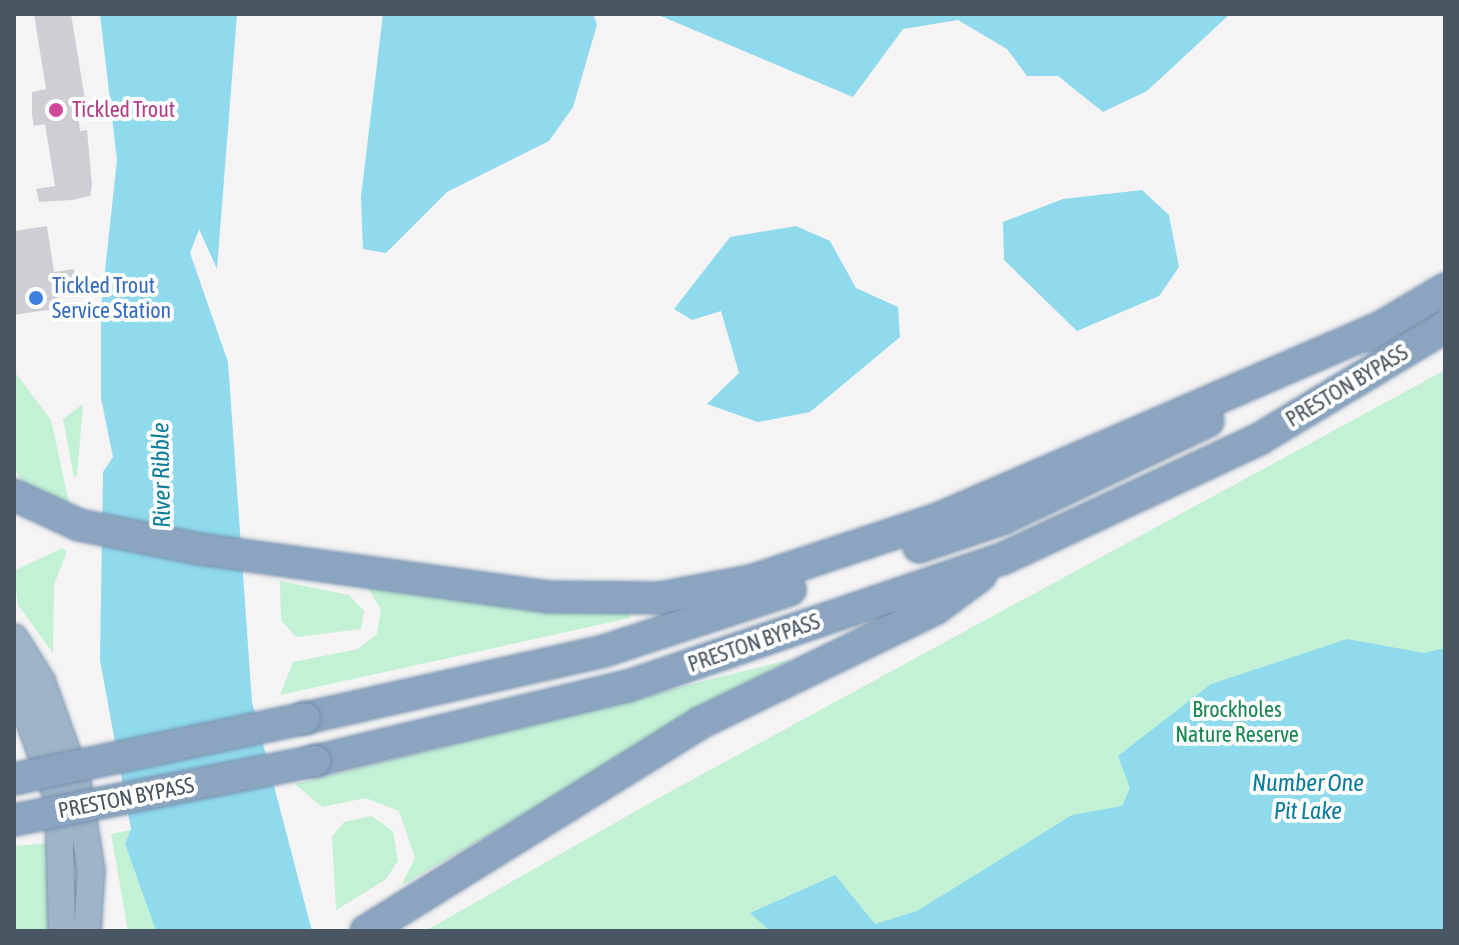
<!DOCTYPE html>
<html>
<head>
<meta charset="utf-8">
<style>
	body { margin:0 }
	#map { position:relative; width:1459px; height:945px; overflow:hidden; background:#f5f3f3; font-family:"Asap Condensed",sans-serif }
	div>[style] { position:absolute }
	.green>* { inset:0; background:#c3f1d5 }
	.water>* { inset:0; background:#90daee }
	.building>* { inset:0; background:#cdcfd5 }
	.roads { filter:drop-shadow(0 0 2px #7690ad) drop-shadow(0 0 2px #7690ad) }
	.trunk>* { height:26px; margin:-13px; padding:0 13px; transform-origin:13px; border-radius:13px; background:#9fb4c9 }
	.motorway>* { height:30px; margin:-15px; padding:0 15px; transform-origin:15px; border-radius:15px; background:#8ba5c1 }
	.bridges { filter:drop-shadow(0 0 2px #7690ad) drop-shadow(0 0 2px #7690ad) }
	.motorway-bridge>* { height:30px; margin:-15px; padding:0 15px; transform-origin:15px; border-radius:15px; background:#8ba5c1 }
	.dots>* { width:22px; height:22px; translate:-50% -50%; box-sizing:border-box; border:4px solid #fff; border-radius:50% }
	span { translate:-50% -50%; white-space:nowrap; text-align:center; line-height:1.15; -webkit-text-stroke:8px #fff; paint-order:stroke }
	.hotel-label { font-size:22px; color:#b23c85 }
	.left { translate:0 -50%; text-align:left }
	.shop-label { font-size:22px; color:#366cbe }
	.street-label { font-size:22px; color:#4a5661 }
	.park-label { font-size:22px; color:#17864f }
	.water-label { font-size:24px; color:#0c7c9b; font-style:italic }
	.frame { position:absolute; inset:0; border:16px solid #4a5661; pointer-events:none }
</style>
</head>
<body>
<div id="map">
	<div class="green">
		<i style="clip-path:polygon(1445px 370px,1445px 931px,425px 931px,664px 795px)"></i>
		<i style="clip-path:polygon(14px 371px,51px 420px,70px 507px,26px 486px,14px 469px)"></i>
		<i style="clip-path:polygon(83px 404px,77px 476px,74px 477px,63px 419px)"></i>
		<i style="clip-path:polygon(62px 548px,67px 552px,54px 584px,53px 653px,18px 605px,14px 571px)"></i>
		<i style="clip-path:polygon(280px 581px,349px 595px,364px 611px,361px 629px,296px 637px,281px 620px)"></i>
		<i style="clip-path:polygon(364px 582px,629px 609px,630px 618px,280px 695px,293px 662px,358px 649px,377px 634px,381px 609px)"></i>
		<i style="clip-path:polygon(792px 659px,401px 886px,415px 858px,399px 811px,366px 798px,322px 807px,295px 784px)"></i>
		<i style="clip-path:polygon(371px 816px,393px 831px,398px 861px,385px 880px,336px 910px,332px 837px,344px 822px)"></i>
		<i style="clip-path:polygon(131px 830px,125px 844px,156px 931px,128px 931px,111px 834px)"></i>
		<i style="clip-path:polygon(53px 843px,52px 931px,14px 931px,14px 846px)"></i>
	</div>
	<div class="water">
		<i style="clip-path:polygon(100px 14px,237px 14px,217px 269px,199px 229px,190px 253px,228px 362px,252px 702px,312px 931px,156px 931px,125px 844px,131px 829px,100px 660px,103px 472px,113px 457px,101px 398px,101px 308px,117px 160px)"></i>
		<i style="clip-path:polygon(383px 14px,593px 14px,597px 25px,573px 107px,549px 141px,447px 192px,386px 253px,363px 249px,361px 197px)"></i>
		<i style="clip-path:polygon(656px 14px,1230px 14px,1147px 91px,1103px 112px,1058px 76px,1027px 76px,1007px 49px,958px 20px,903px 29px,853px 97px)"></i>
		<i style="clip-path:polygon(1142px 190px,1169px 215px,1179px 267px,1159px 296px,1077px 331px,1004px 260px,1003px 222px,1063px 199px)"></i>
		<i style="clip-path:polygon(796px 226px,830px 241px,856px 288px,898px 307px,900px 337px,810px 412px,758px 422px,707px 404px,739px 373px,721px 311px,692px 320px,674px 309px,730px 237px)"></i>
		<i style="clip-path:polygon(1347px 639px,1424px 653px,1445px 648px,1445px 931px,770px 931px,750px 913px,835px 875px,875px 924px,917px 911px,1072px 815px,1122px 806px,1130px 788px,1118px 756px,1211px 684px)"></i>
	</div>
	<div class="building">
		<i style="clip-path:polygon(34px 14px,71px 14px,86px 106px,77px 108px,80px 131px,87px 130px,92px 185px,90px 196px,72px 200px,39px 202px,36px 189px,55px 186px,45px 124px,34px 126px,32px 115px,32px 92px,46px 89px)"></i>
		<i style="clip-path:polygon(47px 226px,54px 272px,74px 269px,77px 286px,56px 289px,60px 308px,14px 315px,14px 231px)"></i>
	</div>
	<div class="roads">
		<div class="trunk">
			<i style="left:14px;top:638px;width:51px;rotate:57.9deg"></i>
			<i style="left:41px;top:681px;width:103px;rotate:70.2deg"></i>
			<i style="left:76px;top:778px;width:94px;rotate:80.8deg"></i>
			<i style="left:91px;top:871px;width:60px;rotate:93.8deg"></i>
			<i style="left:14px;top:678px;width:131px;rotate:69.9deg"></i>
			<i style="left:59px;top:801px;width:130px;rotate:88.7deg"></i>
		</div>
		<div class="motorway">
			<i style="left:1366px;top:336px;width:92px;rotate:-30.7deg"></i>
			<i style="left:14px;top:495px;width:72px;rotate:24.8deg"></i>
			<i style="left:79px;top:525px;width:122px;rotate:11.3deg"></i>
			<i style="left:199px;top:549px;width:352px;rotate:7.8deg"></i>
			<i style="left:548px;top:597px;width:111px;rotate:0.5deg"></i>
			<i style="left:659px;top:598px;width:94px;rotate:-10.5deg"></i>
			<i style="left:751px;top:581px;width:199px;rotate:-18.4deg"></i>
			<i style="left:940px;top:518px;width:482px;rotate:-23.4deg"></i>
			<i style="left:919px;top:547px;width:88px;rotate:-18.6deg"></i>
			<i style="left:1002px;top:519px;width:228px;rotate:-25.4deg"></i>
			<i style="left:305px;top:718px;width:306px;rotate:-12.6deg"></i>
			<i style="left:604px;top:651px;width:196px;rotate:-18.2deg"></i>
			<i style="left:315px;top:761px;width:322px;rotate:-13.5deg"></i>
			<i style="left:628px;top:686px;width:395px;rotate:-18.8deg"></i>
			<i style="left:1002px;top:559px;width:286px;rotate:-25deg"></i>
			<i style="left:1261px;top:438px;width:215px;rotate:-31.1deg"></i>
			<i style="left:366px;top:931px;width:393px;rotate:-31.9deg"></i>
			<i style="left:700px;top:723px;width:261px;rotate:-25.9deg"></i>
			<i style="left:935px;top:609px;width:57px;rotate:-36.5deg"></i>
		</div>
	</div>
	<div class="bridges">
		<div class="motorway-bridge">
			<i style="left:14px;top:779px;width:297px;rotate:-11.8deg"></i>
			<i style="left:14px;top:820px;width:307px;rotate:-11.1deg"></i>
		</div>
	</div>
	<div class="dots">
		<i style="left:56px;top:110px;background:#d1479c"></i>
		<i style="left:36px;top:298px;background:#3f7fe0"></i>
	</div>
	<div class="hotel-label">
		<span class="left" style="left:72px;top:110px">Tickled Trout</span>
	</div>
	<div class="shop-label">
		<span class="left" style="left:52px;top:298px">Tickled Trout<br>Service Station</span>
	</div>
	<div class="street-label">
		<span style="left:1347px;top:386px;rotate:-31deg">PRESTON BYPASS</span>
		<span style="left:754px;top:643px;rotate:-19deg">PRESTON BYPASS</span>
		<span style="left:126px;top:798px;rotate:-11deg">PRESTON BYPASS</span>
	</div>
	<div class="park-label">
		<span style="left:1237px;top:722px">Brockholes<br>Nature Reserve</span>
	</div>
	<div class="water-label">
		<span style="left:161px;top:475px;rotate:-91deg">River Ribble</span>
		<span style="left:1308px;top:797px">Number One<br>Pit Lake</span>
	</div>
	<div class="frame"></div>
</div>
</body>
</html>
